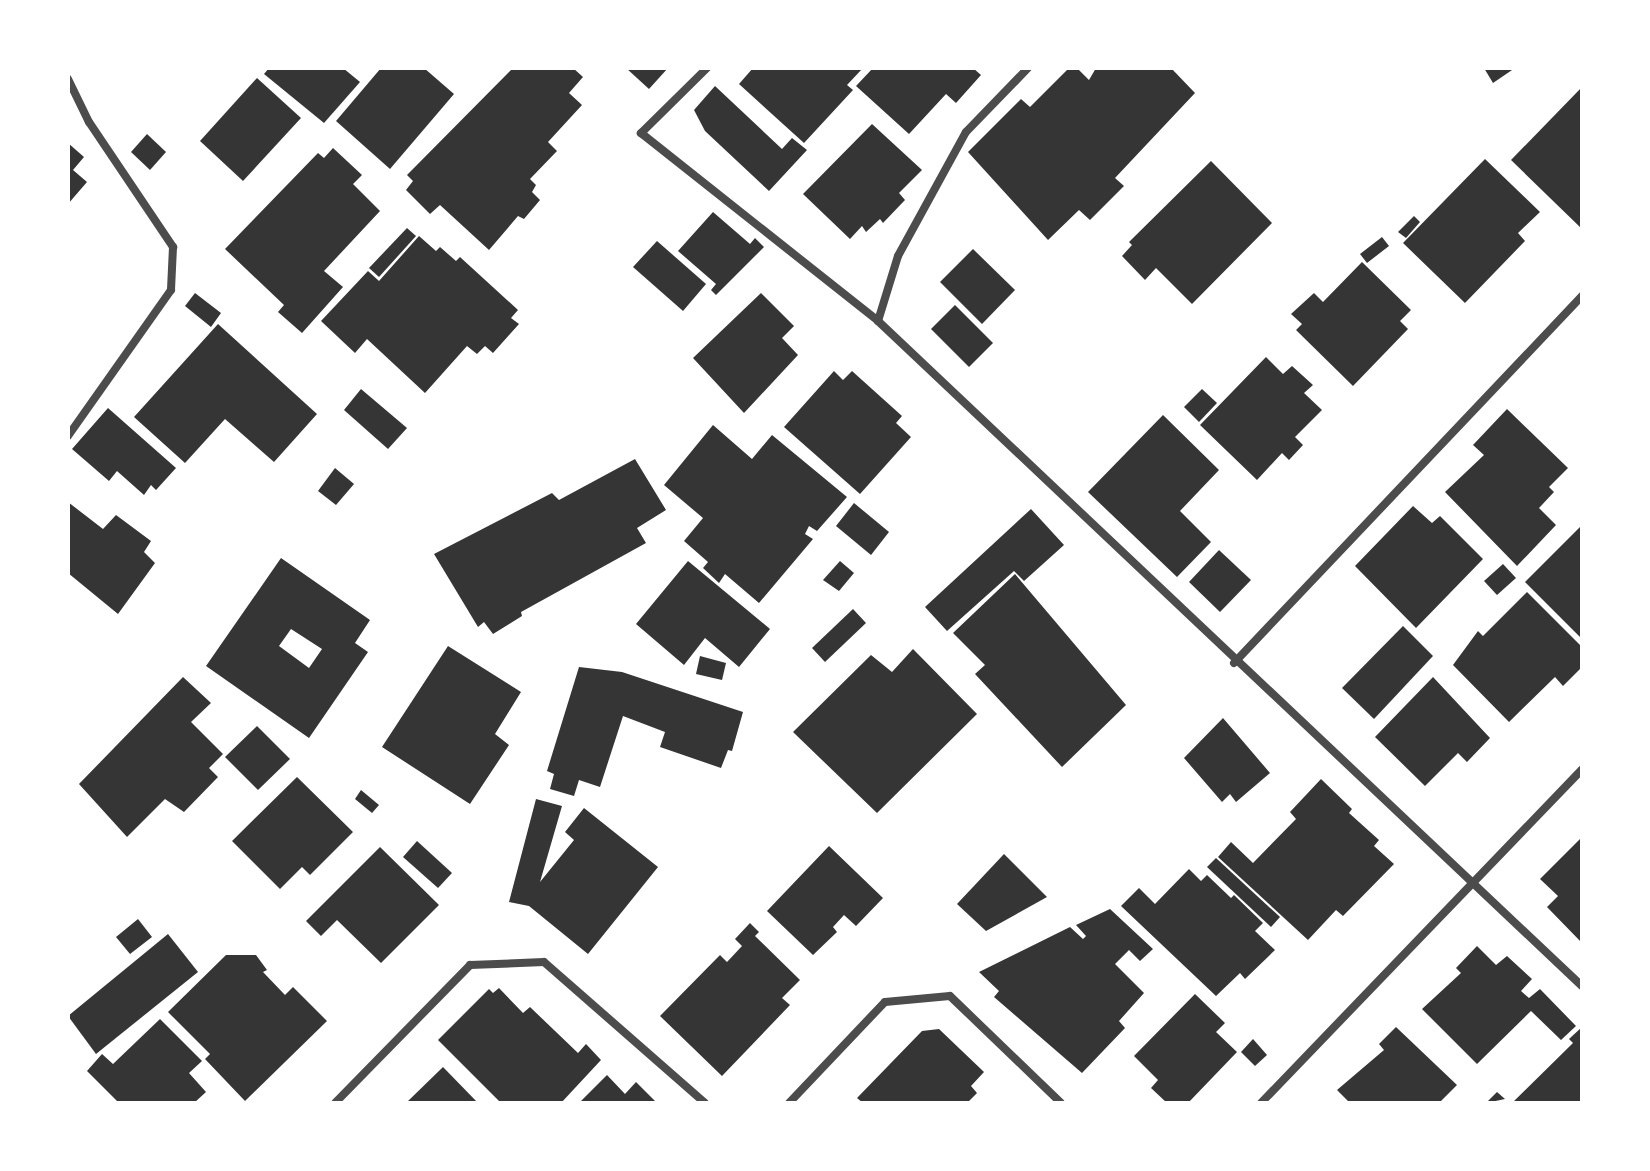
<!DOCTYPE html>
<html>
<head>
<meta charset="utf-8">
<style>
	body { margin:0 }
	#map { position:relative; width:1650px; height:1171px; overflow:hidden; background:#fff; font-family:"Open Sans",sans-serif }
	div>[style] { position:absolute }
	.building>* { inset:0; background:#353535 }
	.minor>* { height:8px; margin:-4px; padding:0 4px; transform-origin:4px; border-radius:4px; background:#4c4c4c }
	span { translate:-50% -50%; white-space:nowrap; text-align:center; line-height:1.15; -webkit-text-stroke:6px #fff; paint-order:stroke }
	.frame { position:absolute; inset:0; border:70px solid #fff; pointer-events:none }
</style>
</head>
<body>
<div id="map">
	<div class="building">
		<i style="clip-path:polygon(269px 68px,343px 68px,360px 82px,324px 123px,264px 74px)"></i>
		<i style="clip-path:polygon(381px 68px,424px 68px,454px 94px,390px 169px,336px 121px)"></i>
		<i style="clip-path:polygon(513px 68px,573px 68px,583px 77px,569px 93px,582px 105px,548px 142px,557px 151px,530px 179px,536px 185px,532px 192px,540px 200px,524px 219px,518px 216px,489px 250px,440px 205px,430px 214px,406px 190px,413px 181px,407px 175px)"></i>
		<i style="clip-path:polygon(626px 68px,668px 68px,649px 89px)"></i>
		<i style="clip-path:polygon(753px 68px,863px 68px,847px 85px,853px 90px,804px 143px,739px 84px)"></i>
		<i style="clip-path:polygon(873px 68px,973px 68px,981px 75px,956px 103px,946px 94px,909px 134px,856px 86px)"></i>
		<i style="clip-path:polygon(1069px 68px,1077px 68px,1089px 80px,1096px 68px,1171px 68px,1195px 93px,1115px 178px,1124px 186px,1090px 220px,1079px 210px,1048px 240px,968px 152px,1021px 99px,1030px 107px)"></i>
		<i style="clip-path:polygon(1484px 68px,1515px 68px,1493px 83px)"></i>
		<i style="clip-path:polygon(257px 78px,301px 118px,243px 181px,200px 141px)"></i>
		<i style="clip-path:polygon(715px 86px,782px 149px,792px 138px,807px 150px,769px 191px,705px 131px,694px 110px)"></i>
		<i style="clip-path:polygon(1582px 87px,1582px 229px,1511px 160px)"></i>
		<i style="clip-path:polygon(872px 124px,922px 170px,899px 193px,905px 200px,883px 223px,880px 219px,866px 232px,862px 226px,850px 239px,803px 194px)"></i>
		<i style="clip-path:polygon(147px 134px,166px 152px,150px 170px,131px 152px)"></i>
		<i style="clip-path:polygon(68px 143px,84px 157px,73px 170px,87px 182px,68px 204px)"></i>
		<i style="clip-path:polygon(333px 148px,362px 175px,353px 184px,380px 211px,324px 271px,343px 287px,302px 333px,278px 312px,284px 305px,225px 249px,318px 153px,324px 158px)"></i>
		<i style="clip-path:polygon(1485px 159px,1540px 212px,1518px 233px,1525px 241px,1465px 303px,1403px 243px)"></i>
		<i style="clip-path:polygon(1211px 161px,1272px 223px,1192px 304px,1156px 268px,1145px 280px,1122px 256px,1132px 245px,1129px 242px)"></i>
		<i style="clip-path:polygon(713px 212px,750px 244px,755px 238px,764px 247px,716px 295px,711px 290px,716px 284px,678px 251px)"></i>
		<i style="clip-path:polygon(1414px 216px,1420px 222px,1406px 238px,1398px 232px)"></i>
		<i style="clip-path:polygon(407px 228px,416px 236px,379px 277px,369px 268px)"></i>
		<i style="clip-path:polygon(419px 236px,436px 251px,440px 247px,456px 261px,460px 257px,518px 310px,511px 318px,519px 324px,493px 353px,485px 346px,477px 354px,467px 346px,425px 393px,367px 339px,355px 353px,321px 321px,368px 271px,379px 281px)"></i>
		<i style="clip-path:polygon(1382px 237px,1389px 246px,1367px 263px,1360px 254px)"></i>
		<i style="clip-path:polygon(657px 241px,706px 284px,683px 311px,633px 267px)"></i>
		<i style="clip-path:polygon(973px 249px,1015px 290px,982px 324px,940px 282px)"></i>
		<i style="clip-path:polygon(1362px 262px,1411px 310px,1400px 321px,1408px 329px,1353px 386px,1296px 330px,1302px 324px,1291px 314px,1314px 293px,1323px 302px)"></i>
		<i style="clip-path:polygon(195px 293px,221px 313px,211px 327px,185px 306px)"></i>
		<i style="clip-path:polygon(761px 293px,794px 326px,782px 338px,798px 355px,744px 413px,693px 358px)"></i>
		<i style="clip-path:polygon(955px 305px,993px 343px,969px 367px,931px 329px)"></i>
		<i style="clip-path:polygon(218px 324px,317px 414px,274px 462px,225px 419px,185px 463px,134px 417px)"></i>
		<i style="clip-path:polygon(1266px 357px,1283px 374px,1292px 366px,1313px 385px,1304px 393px,1322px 410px,1295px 437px,1303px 445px,1289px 460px,1282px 453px,1257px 480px,1200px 425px)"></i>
		<i style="clip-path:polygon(834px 371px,843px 380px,852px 371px,902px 416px,896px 423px,911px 437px,860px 494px,784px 427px)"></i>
		<i style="clip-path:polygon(361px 389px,407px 428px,388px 449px,344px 410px)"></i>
		<i style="clip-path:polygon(1202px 389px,1217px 403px,1199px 422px,1184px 407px)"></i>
		<i style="clip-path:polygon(108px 408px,176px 468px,156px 490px,151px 485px,144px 495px,117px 471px,109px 481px,72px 449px)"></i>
		<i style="clip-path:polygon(1507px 409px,1568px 468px,1549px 487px,1554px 492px,1539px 508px,1556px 525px,1517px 566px,1445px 492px,1484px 455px,1473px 445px)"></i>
		<i style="clip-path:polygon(1163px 415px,1219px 470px,1180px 511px,1211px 542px,1177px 577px,1088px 492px)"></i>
		<i style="clip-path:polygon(713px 425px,752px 459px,772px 435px,847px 497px,817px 531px,809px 526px,805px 534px,813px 539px,759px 603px,725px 574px,719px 583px,703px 568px,708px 562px,684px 541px,703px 518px,664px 485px)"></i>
		<i style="clip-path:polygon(635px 459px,666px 510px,637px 528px,646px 543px,521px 612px,522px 616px,493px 634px,484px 622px,478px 627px,434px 554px,552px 493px,559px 500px)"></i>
		<i style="clip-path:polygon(335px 468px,354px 484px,336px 505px,318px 491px)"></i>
		<i style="clip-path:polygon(68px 502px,103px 529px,116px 515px,151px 541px,144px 552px,155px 563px,118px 614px,68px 573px)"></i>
		<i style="clip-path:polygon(854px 503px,889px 532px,871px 555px,836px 526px)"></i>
		<i style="clip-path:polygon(1413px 506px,1432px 523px,1440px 516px,1483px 559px,1416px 628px,1355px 566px)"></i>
		<i style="clip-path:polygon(1031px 509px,1064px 545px,1024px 581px,1014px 571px,947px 631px,925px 607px)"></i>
		<i style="clip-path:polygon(1582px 525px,1582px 639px,1525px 582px)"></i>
		<i style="clip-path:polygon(1219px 550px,1251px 580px,1220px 612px,1189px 582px)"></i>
		<i style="clip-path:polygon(evenodd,281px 558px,370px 620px,355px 643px,368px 652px,309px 738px,206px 666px,281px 558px,291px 629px,322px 649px,309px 668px,279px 646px,291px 629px)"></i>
		<i style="clip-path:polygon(688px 561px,770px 629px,739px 667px,705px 638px,684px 665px,636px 624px)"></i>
		<i style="clip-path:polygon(840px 561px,854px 573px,839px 591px,823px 580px)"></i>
		<i style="clip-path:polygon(1503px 564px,1516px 578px,1497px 595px,1484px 581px)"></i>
		<i style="clip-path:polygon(1015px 574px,1126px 705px,1062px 767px,975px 674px,985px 665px,953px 633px)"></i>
		<i style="clip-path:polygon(1527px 592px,1582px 647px,1582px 667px,1563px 686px,1555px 677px,1509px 722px,1453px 665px,1478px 631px,1483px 636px)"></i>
		<i style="clip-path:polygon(853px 609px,866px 623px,825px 662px,812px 648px)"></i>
		<i style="clip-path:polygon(1403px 626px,1433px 656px,1374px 719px,1342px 688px)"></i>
		<i style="clip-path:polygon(448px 646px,521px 692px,495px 734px,509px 745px,470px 804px,382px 747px)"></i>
		<i style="clip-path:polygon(913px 649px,977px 714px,877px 813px,793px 732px,871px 655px,892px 672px)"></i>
		<i style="clip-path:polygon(700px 656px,726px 663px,722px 680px,696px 674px)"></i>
		<i style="clip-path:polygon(579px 667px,622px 672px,743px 712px,732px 751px,728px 750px,721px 768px,660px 747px,665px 732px,623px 716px,600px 787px,579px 780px,574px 796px,550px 789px,554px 774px,547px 771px)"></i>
		<i style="clip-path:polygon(183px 677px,211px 703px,191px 722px,223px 754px,209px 768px,218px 777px,184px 812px,165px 799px,127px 837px,79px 784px)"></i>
		<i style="clip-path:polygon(1433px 677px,1490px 738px,1467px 762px,1458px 753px,1425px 786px,1375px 737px)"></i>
		<i style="clip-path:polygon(1223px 718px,1270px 773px,1236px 802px,1230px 794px,1222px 802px,1184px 758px)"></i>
		<i style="clip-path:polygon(257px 726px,290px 759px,258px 790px,225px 757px)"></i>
		<i style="clip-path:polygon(297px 777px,353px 832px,310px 875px,302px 867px,280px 889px,232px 841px)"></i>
		<i style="clip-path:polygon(1321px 779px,1352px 809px,1349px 813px,1379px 840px,1374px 846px,1394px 864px,1343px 916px,1336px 910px,1308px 940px,1218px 857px,1231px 842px,1253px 863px,1296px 819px,1290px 812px)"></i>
		<i style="clip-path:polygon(361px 790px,379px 805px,372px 813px,355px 799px)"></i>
		<i style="clip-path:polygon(536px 799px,562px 806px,540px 882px,574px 840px,565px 832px,584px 808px,658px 867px,588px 954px,529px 906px,509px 902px)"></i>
		<i style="clip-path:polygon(1582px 837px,1582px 943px,1547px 907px,1558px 896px,1540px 879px)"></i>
		<i style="clip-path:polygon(417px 841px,452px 873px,438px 888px,403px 857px)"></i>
		<i style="clip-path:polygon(829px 846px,883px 898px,856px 926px,844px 915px,833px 927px,837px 932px,813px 955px,767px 911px)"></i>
		<i style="clip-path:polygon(380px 847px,439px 905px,381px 963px,337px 920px,321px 936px,306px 921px)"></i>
		<i style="clip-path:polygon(1004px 854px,1047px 897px,986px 931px,957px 904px)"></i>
		<i style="clip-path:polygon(1216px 858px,1280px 917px,1271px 927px,1207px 867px)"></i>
		<i style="clip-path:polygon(1189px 869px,1201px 881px,1207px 875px,1231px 898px,1234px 895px,1263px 923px,1255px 931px,1275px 950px,1245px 979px,1240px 973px,1216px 996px,1121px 906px,1139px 888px,1155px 904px)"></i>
		<i style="clip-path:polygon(1110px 909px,1153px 949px,1140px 961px,1129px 950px,1115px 964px,1144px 993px,1119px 1021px,1125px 1028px,1082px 1073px,994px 997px,999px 991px,979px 972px,1070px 927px,1083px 939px,1086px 936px,1076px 925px)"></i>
		<i style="clip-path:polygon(138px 919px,152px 937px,130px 954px,116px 937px)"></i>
		<i style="clip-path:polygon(750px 923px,759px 932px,755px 936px,800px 980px,782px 998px,790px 1005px,722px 1076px,660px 1016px,720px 955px,727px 962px,742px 946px,735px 939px)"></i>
		<i style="clip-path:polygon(168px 934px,198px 972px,96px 1054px,68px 1016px)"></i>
		<i style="clip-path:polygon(1477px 946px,1496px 965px,1507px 956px,1532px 979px,1521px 991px,1529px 998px,1540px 989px,1576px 1026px,1561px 1040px,1531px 1011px,1477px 1064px,1422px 1009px,1461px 973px,1456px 968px)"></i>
		<i style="clip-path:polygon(226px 955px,256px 955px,267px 970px,263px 972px,285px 995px,293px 987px,327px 1021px,245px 1101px,205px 1059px,210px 1054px,168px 1012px)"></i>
		<i style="clip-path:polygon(499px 988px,523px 1013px,530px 1007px,578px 1053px,586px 1044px,601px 1060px,561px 1103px,501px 1103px,438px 1040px,489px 989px,493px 993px)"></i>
		<i style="clip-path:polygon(1195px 994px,1225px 1023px,1216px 1032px,1237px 1052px,1188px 1103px,1167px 1103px,1151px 1088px,1158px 1080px,1134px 1056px)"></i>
		<i style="clip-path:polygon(160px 1019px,202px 1061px,189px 1073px,206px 1092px,194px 1103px,119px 1103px,87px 1071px,102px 1054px,113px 1064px)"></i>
		<i style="clip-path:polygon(1396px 1027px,1457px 1085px,1439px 1103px,1350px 1103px,1337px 1090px,1384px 1050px,1379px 1044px)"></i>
		<i style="clip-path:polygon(1582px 1027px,1582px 1103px,1512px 1103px,1573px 1043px,1569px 1039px)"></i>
		<i style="clip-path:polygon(939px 1029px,984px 1072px,971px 1086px,977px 1093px,967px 1103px,863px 1103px,857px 1098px,922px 1031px)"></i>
		<i style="clip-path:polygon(1253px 1039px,1267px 1055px,1255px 1066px,1241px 1052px)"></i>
		<i style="clip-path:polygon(443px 1067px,478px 1103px,406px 1103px)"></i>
		<i style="clip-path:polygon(607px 1075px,625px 1094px,636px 1082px,657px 1103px,579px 1103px)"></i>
		<i style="clip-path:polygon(1497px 1092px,1505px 1099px,1486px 1103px)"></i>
	</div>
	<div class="minor">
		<i style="left:707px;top:68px;width:93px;rotate:135.4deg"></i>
		<i style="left:641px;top:133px;width:303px;rotate:38.4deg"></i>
		<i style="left:878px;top:321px;width:968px;rotate:43.37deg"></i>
		<i style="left:68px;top:79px;width:48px;rotate:64deg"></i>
		<i style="left:89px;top:122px;width:151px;rotate:56.1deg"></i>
		<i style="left:173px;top:247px;width:43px;rotate:92.7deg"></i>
		<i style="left:171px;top:290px;width:179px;rotate:125.2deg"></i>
		<i style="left:878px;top:321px;width:68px;rotate:-72.9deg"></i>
		<i style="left:898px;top:256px;width:141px;rotate:-61.3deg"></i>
		<i style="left:966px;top:132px;width:89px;rotate:-45.9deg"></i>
		<i style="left:1234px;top:663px;width:506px;rotate:-46.52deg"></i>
		<i style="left:335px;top:1103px;width:193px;rotate:-45.6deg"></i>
		<i style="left:470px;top:965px;width:74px;rotate:-2.3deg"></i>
		<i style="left:544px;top:962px;width:214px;rotate:41.2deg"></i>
		<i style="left:789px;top:1103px;width:139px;rotate:-46.5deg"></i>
		<i style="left:885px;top:1002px;width:65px;rotate:-5.3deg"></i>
		<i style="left:950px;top:996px;width:154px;rotate:43.9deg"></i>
		<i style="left:1261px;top:1103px;width:463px;rotate:-46.1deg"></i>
	</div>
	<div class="frame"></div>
</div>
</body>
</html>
